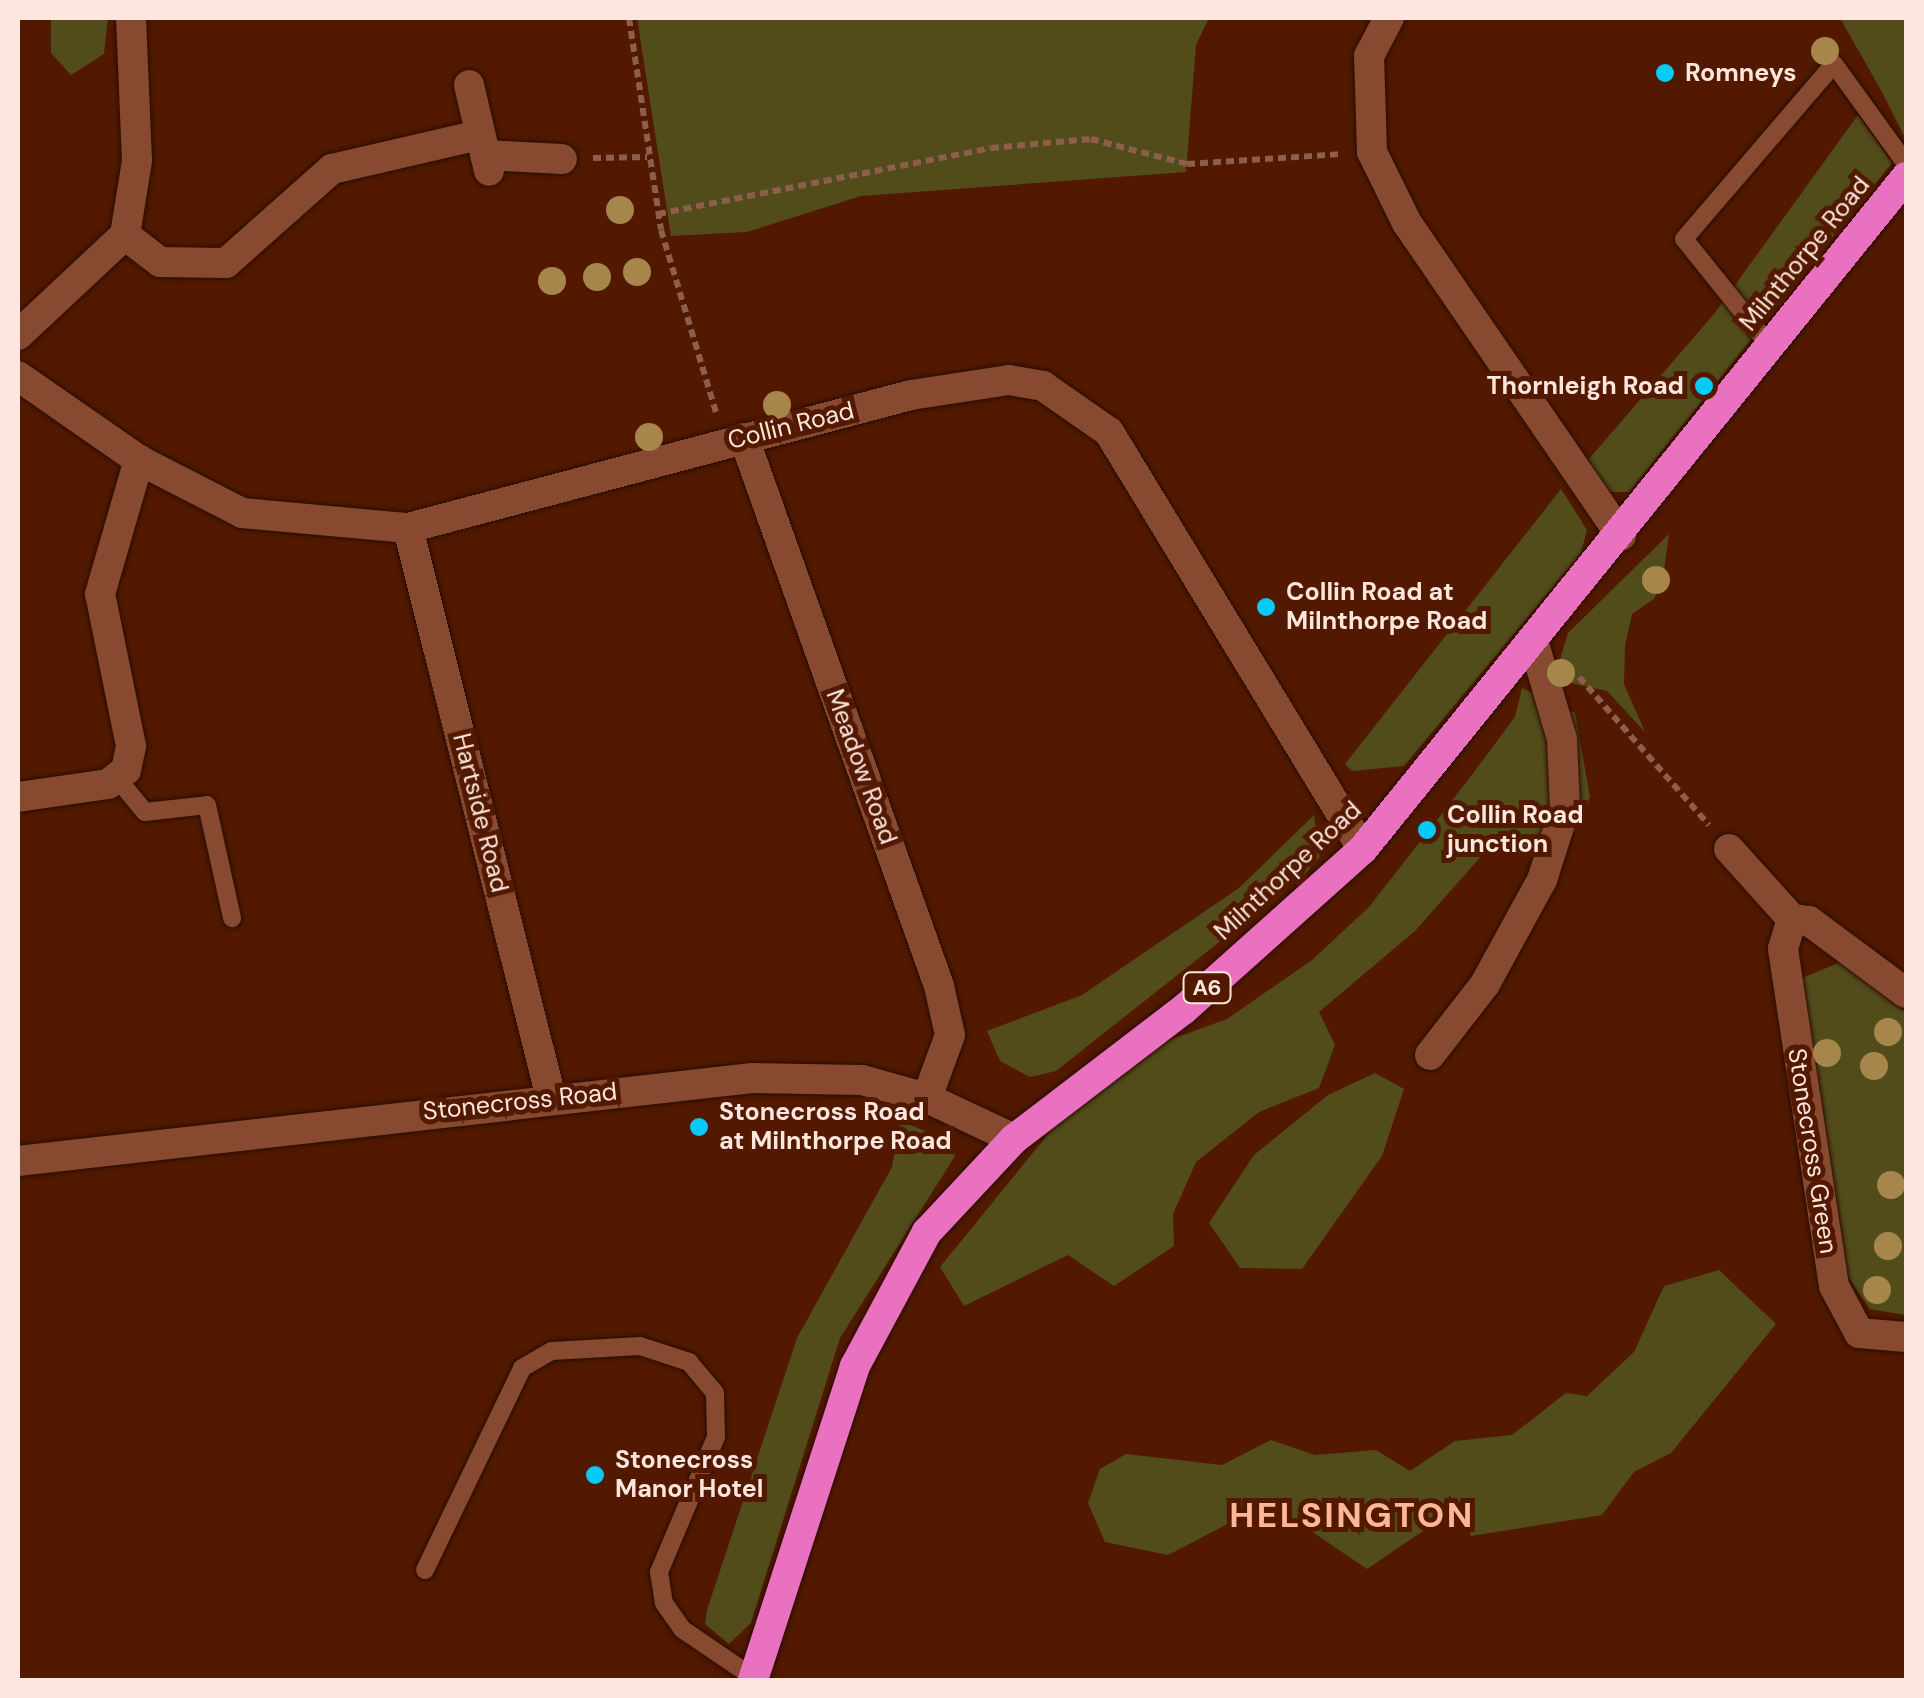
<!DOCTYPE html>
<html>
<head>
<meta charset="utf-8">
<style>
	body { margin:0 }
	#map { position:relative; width:1924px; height:1698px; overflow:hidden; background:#521900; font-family:"DM Sans",sans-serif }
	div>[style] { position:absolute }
	.green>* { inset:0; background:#524c1b }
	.path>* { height:6px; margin-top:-3px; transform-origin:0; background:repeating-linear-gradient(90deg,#8c5e4b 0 8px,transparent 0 13px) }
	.roads { filter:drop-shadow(0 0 2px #2a0c01) drop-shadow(0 0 2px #2a0c01) }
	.lane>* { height:18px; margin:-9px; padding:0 9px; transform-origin:9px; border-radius:9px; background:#874930 }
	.street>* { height:30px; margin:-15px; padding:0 15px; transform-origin:15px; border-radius:15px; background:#874930 }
	.highway>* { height:30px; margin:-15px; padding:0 15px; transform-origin:15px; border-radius:15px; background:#e971c0 }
	.trees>* { width:28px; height:28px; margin:-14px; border-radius:50%; background:#a6864a }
	.dots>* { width:28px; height:28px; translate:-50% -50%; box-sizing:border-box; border:5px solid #521900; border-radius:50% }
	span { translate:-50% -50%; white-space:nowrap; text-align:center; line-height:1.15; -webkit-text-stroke:10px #521900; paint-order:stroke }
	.shield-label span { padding:2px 8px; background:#521900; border:2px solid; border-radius:8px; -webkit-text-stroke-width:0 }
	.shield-label { font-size:22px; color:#fce6dd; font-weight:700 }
	.poi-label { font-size:25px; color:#fce6dd; font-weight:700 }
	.left { translate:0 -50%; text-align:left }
	.right { translate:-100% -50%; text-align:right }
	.street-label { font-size:25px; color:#fce6dd }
	.district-label { font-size:35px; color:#feb699; font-weight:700; letter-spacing:2.5px }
	.frame { position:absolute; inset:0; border:20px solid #fce6dd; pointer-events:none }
</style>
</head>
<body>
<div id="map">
	<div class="green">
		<i style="clip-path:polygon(51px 18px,108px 18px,104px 54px,71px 75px,51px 53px)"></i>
		<i style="clip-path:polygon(637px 18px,1209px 18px,1196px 45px,1186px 172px,861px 196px,747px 232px,671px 236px)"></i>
		<i style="clip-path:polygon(1840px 18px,1906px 18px,1906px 140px,1882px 92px)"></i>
		<i style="clip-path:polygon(1858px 115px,1892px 163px,1629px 492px,1608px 492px,1588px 460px,1714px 314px)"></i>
		<i style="clip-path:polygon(1561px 489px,1587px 530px,1581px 553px,1404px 766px,1352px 771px,1345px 764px)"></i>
		<i style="clip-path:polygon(1669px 534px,1663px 578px,1654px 599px,1632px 614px,1625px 646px,1624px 684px,1645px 732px,1607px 691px,1554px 679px,1568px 633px)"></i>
		<i style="clip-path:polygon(1522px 688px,1575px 713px,1590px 797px,1576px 831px,1525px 856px,1492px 844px,1415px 931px,1319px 1012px,1335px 1045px,1319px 1088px,1259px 1112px,1196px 1162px,1173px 1214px,1174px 1246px,1114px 1286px,1068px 1255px,964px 1306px,940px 1267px,1058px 1122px,1148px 1048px,1227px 1019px,1312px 960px,1369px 907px,1468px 780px,1515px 717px)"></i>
		<i style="clip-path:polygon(1314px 815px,1320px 857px,1304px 875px,1056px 1071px,1030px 1077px,1000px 1061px,987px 1031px,1082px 995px,1239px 888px)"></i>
		<i style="clip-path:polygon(1841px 962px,1906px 1013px,1906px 1315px,1870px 1309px,1846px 1274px,1802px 978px)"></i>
		<i style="clip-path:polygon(1375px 1073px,1404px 1089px,1382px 1156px,1302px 1269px,1240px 1268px,1209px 1223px,1254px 1155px,1328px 1095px)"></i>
		<i style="clip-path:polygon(900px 1121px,953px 1142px,955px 1156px,840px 1338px,751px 1623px,729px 1644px,705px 1624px,707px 1610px,797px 1338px,892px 1167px)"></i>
		<i style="clip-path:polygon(1719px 1270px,1776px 1324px,1671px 1453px,1634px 1472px,1602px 1515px,1471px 1536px,1454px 1510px,1367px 1569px,1280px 1510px,1228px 1524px,1168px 1555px,1105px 1542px,1088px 1503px,1100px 1469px,1126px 1454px,1222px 1465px,1271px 1440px,1315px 1455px,1376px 1450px,1410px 1471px,1455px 1441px,1512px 1435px,1566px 1393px,1587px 1396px,1634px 1352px,1664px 1286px)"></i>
	</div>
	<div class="path">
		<i style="left:629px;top:18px;width:214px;rotate:81.4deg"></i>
		<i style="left:661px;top:230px;width:193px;rotate:73.2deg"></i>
		<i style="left:593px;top:158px;width:54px;rotate:-1.1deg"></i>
		<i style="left:658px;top:214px;width:339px;rotate:-11.2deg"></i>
		<i style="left:991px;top:148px;width:100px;rotate:-5.1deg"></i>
		<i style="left:1091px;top:139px;width:99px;rotate:14.6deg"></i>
		<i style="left:1187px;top:164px;width:153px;rotate:-3.7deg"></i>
		<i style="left:1579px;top:677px;width:197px;rotate:48.7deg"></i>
	</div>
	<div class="roads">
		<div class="lane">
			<i style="left:1770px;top:346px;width:137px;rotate:-128.8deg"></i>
			<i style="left:1684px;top:239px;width:230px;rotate:-49.4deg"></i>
			<i style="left:1834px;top:64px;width:123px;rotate:54.2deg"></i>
			<i style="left:116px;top:777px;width:45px;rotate:50.4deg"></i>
			<i style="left:145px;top:812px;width:62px;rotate:-6.4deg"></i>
			<i style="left:207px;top:805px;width:116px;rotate:77.5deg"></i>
			<i style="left:425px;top:1570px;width:224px;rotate:-64.3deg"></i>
			<i style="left:522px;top:1368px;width:34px;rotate:-30deg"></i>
			<i style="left:552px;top:1351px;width:88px;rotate:-3.3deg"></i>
			<i style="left:640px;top:1346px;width:52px;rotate:18.1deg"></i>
			<i style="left:689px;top:1362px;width:40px;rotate:50deg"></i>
			<i style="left:715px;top:1393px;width:44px;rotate:88.7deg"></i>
			<i style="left:716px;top:1437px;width:147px;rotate:112.9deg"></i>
			<i style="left:659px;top:1572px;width:31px;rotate:81deg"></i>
			<i style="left:664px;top:1603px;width:32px;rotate:55deg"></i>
			<i style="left:682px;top:1629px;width:87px;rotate:34.2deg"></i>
		</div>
		<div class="street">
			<i style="left:1389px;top:18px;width:43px;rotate:117.8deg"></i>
			<i style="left:1369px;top:56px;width:96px;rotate:88.2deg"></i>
			<i style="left:1372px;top:152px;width:79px;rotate:63.8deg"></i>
			<i style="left:1407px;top:223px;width:379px;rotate:55.6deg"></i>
			<i style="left:469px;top:85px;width:88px;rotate:76.9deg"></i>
			<i style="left:485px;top:155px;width:77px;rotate:3deg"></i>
			<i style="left:125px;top:235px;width:44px;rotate:37.6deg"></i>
			<i style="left:160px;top:262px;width:66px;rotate:0.9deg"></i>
			<i style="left:226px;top:263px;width:142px;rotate:-41.6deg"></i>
			<i style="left:332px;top:169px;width:151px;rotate:-13deg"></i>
			<i style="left:18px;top:335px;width:146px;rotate:-43.1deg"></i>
			<i style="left:125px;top:235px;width:75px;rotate:-80.8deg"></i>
			<i style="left:137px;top:161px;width:143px;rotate:-92.4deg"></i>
			<i style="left:18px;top:376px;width:147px;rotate:34.8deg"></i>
			<i style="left:139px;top:460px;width:116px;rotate:27.2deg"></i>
			<i style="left:242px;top:513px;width:167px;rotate:5.2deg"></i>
			<i style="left:408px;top:528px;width:520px;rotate:-14.81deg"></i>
			<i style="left:911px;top:395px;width:99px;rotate:-8.7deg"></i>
			<i style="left:1009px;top:380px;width:35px;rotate:10deg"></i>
			<i style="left:1043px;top:386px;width:80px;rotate:34.9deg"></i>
			<i style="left:1109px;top:432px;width:488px;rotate:58.7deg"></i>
			<i style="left:744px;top:438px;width:582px;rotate:70.41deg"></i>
			<i style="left:939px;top:986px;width:50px;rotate:77.3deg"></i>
			<i style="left:950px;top:1035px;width:67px;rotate:110.1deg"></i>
			<i style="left:408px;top:528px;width:588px;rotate:75.92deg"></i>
			<i style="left:18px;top:797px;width:91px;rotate:-8.2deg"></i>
			<i style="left:108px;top:784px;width:23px;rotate:-38deg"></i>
			<i style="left:126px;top:770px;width:25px;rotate:-78deg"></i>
			<i style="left:131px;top:746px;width:155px;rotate:-101.5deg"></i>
			<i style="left:100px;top:594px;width:140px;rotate:-73.8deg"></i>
			<i style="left:1729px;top:849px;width:94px;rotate:48deg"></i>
			<i style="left:1792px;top:919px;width:31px;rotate:107deg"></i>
			<i style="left:1783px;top:949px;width:341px;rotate:81.4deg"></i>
			<i style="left:1834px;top:1286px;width:53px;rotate:62deg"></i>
			<i style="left:1859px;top:1333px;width:47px;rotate:4.9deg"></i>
			<i style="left:1792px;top:919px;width:17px;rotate:7deg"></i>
			<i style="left:1809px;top:921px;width:121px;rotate:36.6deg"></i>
			<i style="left:1430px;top:1055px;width:90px;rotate:-52.2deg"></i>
			<i style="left:1485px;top:984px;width:119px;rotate:-61.3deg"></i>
			<i style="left:1542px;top:880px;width:76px;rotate:-72.3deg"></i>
			<i style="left:1565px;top:808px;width:69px;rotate:-92.5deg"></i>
			<i style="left:1562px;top:739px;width:99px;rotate:-106.4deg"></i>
			<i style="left:18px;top:1161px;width:739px;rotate:-6.45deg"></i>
			<i style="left:752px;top:1078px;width:110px;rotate:1deg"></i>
			<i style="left:862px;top:1080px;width:67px;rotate:15.5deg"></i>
			<i style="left:927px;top:1098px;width:96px;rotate:25.2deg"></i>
		</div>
		<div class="highway">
			<i style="left:753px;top:1680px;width:330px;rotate:-72deg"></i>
			<i style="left:855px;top:1366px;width:152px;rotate:-61.8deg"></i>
			<i style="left:927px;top:1232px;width:127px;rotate:-46.9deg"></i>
			<i style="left:1014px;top:1139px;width:213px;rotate:-37.4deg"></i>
			<i style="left:1183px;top:1010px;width:241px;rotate:-41.8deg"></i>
			<i style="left:1363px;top:849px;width:864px;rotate:-51.06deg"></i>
		</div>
	</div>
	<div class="trees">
		<i style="left:1825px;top:51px"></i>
		<i style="left:620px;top:210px"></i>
		<i style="left:637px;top:272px"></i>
		<i style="left:597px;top:277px"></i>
		<i style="left:552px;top:281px"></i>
		<i style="left:777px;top:405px"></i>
		<i style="left:649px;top:437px"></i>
		<i style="left:1656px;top:580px"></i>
		<i style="left:1561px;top:673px"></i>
		<i style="left:1888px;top:1032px"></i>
		<i style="left:1827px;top:1053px"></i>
		<i style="left:1874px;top:1066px"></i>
		<i style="left:1891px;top:1185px"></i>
		<i style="left:1888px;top:1246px"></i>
		<i style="left:1877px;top:1290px"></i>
	</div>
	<div class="dots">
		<i style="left:1665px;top:73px;background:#06cbf9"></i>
		<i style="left:1704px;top:386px;background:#06cbf9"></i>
		<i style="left:1266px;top:607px;background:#06cbf9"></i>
		<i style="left:1427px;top:830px;background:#06cbf9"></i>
		<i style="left:699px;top:1127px;background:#06cbf9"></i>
		<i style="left:595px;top:1475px;background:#06cbf9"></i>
	</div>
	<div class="shield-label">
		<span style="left:1207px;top:988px">A6</span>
	</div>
	<div class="poi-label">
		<span class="left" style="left:1685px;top:73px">Romneys</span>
		<span class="right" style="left:1684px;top:386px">Thornleigh Road</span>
		<span class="left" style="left:1286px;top:607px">Collin Road at<br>Milnthorpe Road</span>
		<span class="left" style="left:1447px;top:830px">Collin Road<br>junction</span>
		<span class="left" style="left:719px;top:1127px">Stonecross Road<br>at Milnthorpe Road</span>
		<span class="left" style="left:615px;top:1475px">Stonecross<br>Manor Hotel</span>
	</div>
	<div class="street-label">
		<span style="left:1805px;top:254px;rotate:-51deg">Milnthorpe Road</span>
		<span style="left:791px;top:426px;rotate:-14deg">Collin Road</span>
		<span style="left:861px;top:767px;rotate:70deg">Meadow Road</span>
		<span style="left:480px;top:813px;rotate:76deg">Hartside Road</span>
		<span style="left:1288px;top:871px;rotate:-43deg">Milnthorpe Road</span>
		<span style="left:520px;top:1102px;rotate:-6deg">Stonecross Road</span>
		<span style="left:1812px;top:1151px;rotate:81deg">Stonecross Green</span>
	</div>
	<div class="district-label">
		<span style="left:1352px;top:1515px">HELSINGTON</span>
	</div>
	<div class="frame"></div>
</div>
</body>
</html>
